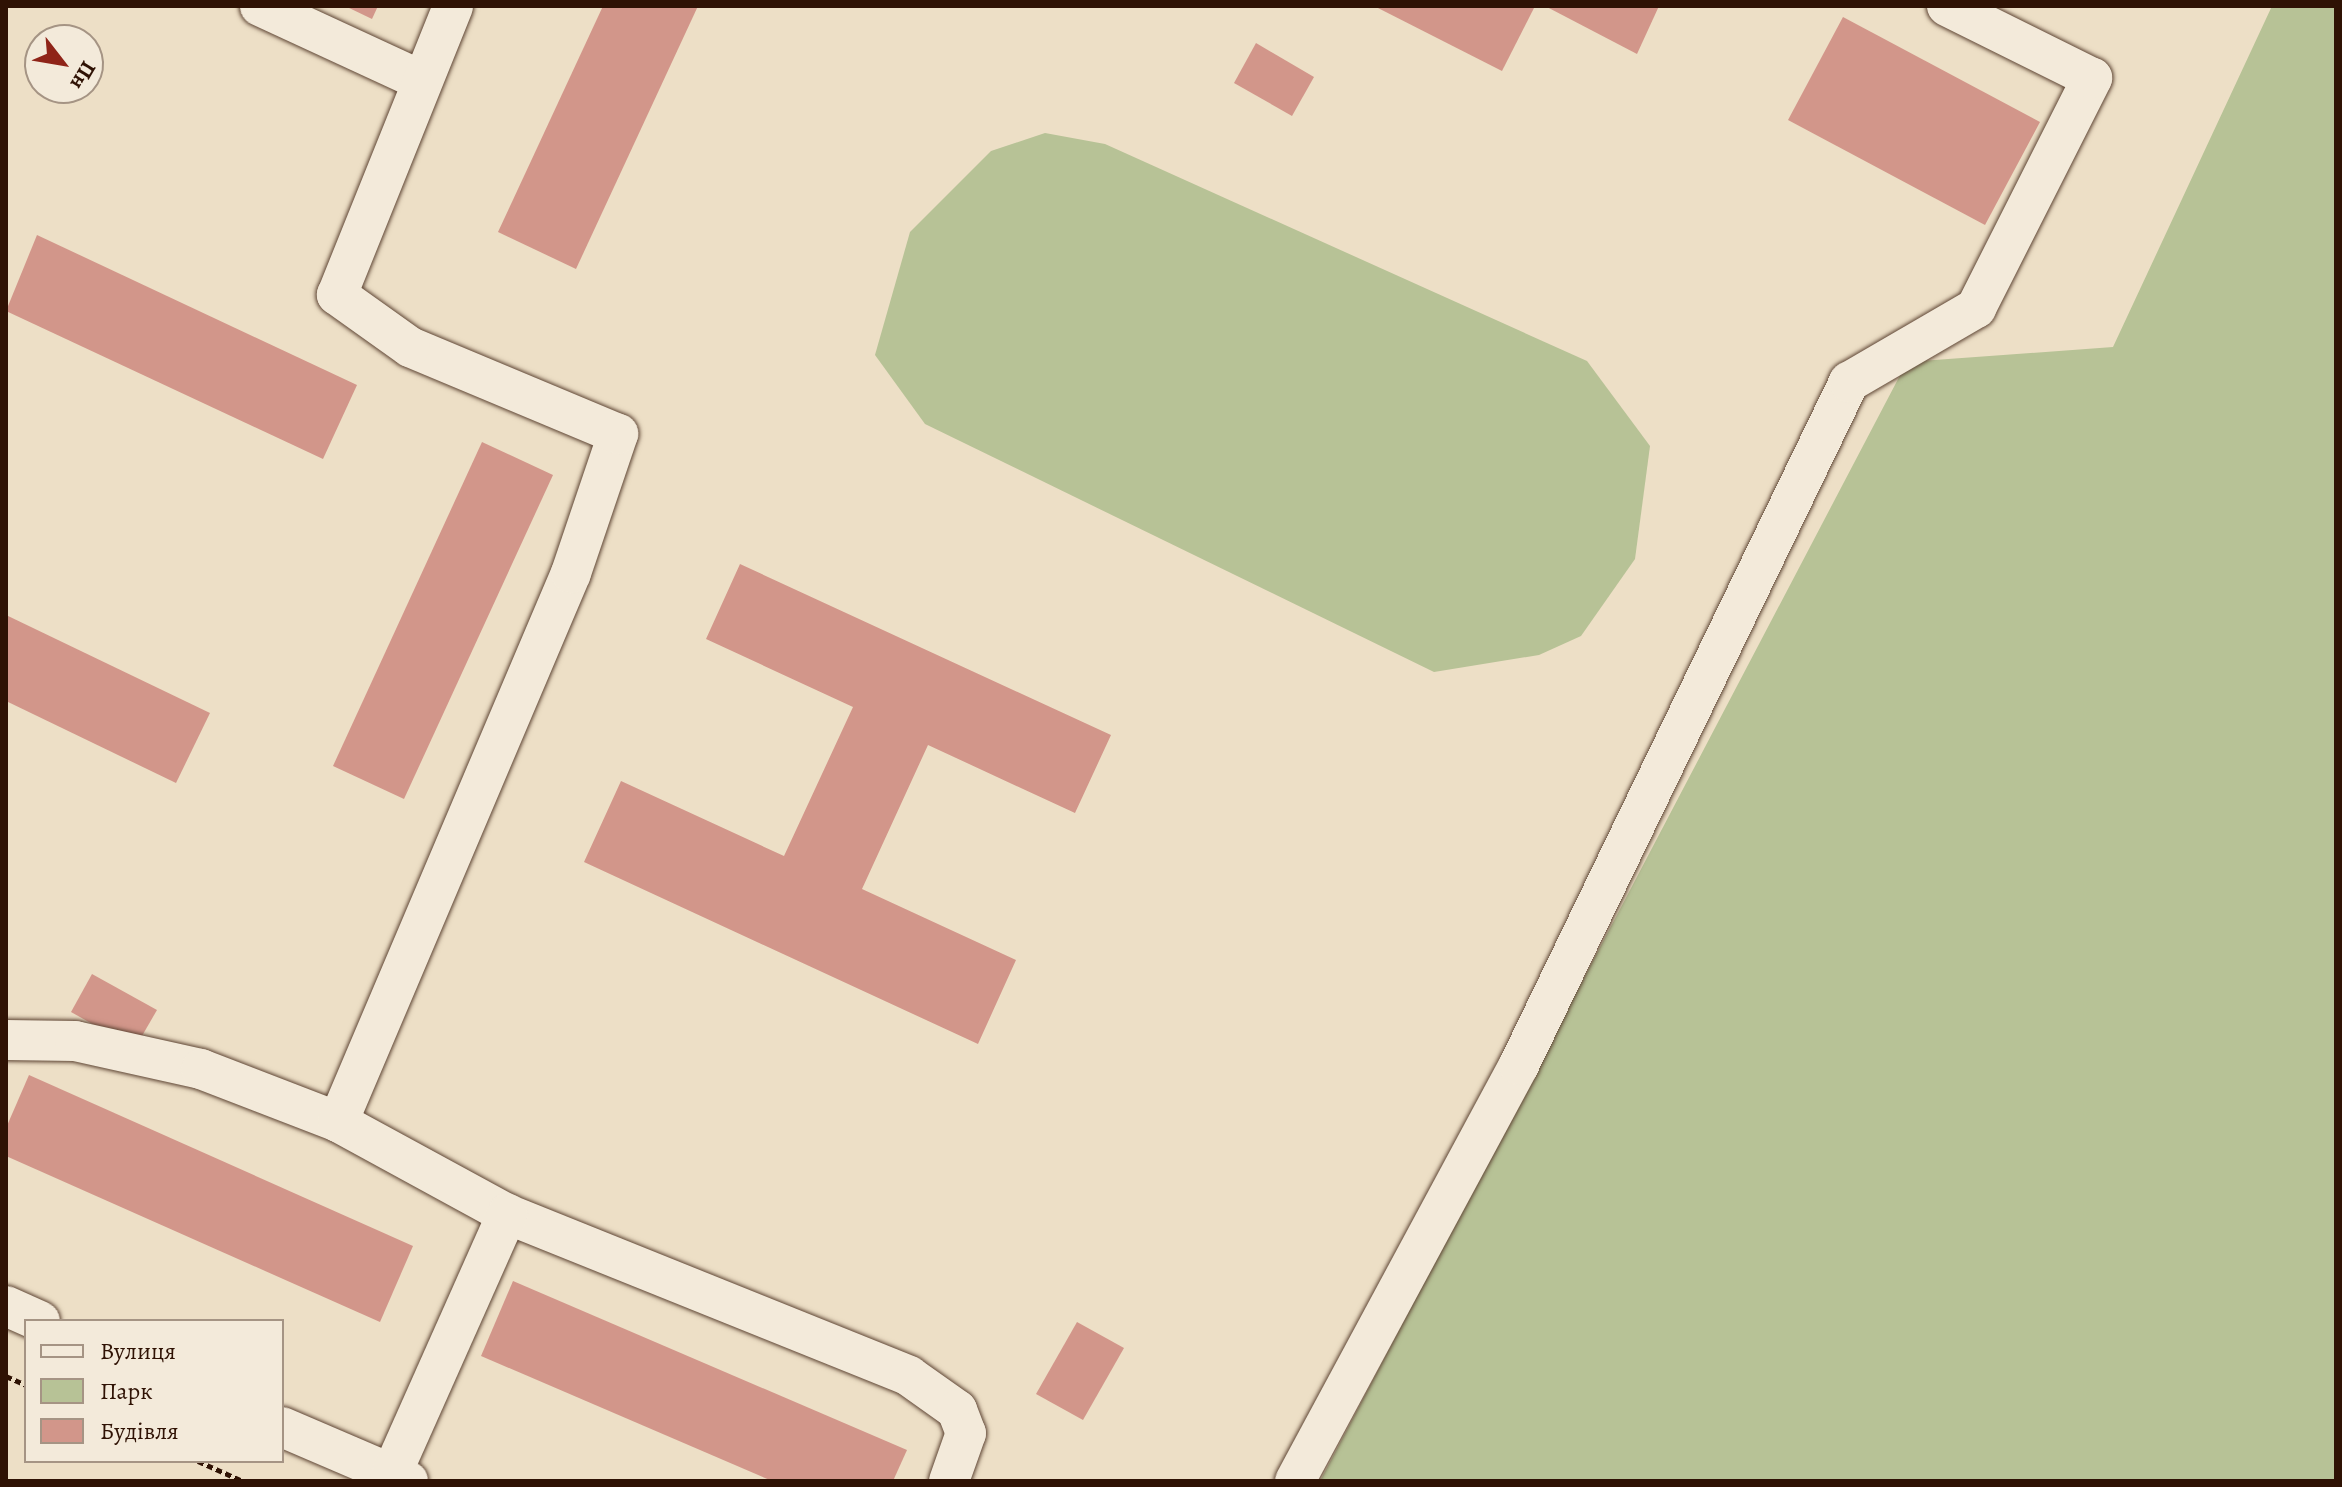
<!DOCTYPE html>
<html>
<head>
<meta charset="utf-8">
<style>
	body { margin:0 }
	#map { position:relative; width:2342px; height:1487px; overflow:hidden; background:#eddfc6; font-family:Alegreya,serif }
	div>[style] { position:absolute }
	.green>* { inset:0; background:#b7c296 }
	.building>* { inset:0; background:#d2968a }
	.path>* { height:5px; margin-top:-2.5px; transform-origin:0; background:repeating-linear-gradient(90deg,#2f1204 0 6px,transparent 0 10px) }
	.roads { filter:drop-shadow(0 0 2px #5e4534) drop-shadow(0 0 2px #5e4534) }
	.minor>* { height:40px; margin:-20px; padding:0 20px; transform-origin:20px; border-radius:20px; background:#f3eada }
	span { translate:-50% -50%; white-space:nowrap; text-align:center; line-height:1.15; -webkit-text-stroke:7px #f3eada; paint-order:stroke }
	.frame { position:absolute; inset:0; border:8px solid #2f1204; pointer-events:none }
	.legend { position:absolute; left:24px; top:1319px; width:260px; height:144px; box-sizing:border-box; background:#f3eada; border:2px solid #a59484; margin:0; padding:10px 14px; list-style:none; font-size:24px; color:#2f1204 }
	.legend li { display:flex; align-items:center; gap:16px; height:40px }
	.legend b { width:40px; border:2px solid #a59484 }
	.north { position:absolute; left:24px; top:24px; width:80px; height:80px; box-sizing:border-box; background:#f3eada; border:2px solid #a59484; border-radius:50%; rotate:121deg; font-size:22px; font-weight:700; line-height:32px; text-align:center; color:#2f1204 }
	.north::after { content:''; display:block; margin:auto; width:28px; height:36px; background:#8f2418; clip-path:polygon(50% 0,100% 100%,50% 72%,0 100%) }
</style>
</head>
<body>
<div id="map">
	<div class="green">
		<i style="clip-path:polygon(2272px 6px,2336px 6px,2336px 1481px,1320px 1481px,1907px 362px,2113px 347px)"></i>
		<i style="clip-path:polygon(1045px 133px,1105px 144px,1587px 361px,1650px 446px,1635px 559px,1581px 636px,1539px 655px,1434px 672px,925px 424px,875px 355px,910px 232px,991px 151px)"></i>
	</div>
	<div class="building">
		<i style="clip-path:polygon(345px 6px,378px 6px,372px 19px)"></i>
		<i style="clip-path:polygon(603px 6px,698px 6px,576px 269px,498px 232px)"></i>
		<i style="clip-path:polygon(1374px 6px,1535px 6px,1502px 71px)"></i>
		<i style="clip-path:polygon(1545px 6px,1659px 6px,1637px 54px)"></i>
		<i style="clip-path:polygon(1843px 17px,2040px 122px,1985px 225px,1788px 120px)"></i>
		<i style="clip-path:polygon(1256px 43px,1314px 77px,1292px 116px,1234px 83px)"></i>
		<i style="clip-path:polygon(37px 235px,357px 385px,323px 459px,6px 311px)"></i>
		<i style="clip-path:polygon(482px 442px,553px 475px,404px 799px,333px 766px)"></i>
		<i style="clip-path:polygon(740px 564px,1111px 735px,1075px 813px,928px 745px,862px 889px,1016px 960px,978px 1044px,584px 862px,621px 781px,784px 856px,853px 707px,706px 639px)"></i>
		<i style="clip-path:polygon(6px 615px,210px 713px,176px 783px,6px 701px)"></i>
		<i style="clip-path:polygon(92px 974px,157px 1010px,135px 1048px,71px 1012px)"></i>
		<i style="clip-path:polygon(29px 1075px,413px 1246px,380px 1322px,6px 1156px,6px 1128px)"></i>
		<i style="clip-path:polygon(513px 1281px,907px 1450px,893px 1481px,772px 1481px,481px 1356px)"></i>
		<i style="clip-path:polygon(1077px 1322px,1124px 1348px,1083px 1420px,1036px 1394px)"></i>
	</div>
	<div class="path">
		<i style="left:6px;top:1376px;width:22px;rotate:24deg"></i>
		<i style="left:198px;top:1461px;width:49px;rotate:24deg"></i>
	</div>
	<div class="roads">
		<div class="minor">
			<i style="left:260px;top:6px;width:174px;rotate:24.8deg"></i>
			<i style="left:6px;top:1040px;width:69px;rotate:0.8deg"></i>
			<i style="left:75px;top:1041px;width:129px;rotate:12.5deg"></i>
			<i style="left:201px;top:1069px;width:147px;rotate:21.1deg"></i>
			<i style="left:338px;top:1122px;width:192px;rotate:28.6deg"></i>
			<i style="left:507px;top:1214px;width:433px;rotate:21.9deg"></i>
			<i style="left:909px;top:1376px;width:59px;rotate:35.3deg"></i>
			<i style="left:957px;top:1410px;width:25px;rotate:69deg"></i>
			<i style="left:966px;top:1433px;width:51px;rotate:109.5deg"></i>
			<i style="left:338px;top:1122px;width:596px;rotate:-67deg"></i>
			<i style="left:571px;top:573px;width:147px;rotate:-71.3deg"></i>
			<i style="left:618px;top:434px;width:225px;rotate:-157.3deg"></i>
			<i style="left:410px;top:347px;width:90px;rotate:-144.5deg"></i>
			<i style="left:337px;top:295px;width:311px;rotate:-68.1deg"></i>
			<i style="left:6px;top:1306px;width:37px;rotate:24deg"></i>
			<i style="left:282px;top:1427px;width:137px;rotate:23.2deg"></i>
			<i style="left:391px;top:1475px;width:286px;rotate:-66deg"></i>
			<i style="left:1295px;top:1481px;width:472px;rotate:-61.7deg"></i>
			<i style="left:1519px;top:1065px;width:759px;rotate:-64.21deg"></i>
			<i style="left:1849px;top:382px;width:147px;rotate:-30.2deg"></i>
			<i style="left:1976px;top:308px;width:258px;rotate:-63.2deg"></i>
			<i style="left:2092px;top:78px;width:162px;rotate:-153.6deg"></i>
		</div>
	</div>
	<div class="frame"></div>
	<ul class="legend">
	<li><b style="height:10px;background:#f3eada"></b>Вулиця</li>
	<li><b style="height:22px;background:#b7c296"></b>Парк</li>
	<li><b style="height:22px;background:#d2968a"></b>Будівля</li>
	</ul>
	<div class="north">Пн</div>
</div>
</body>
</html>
